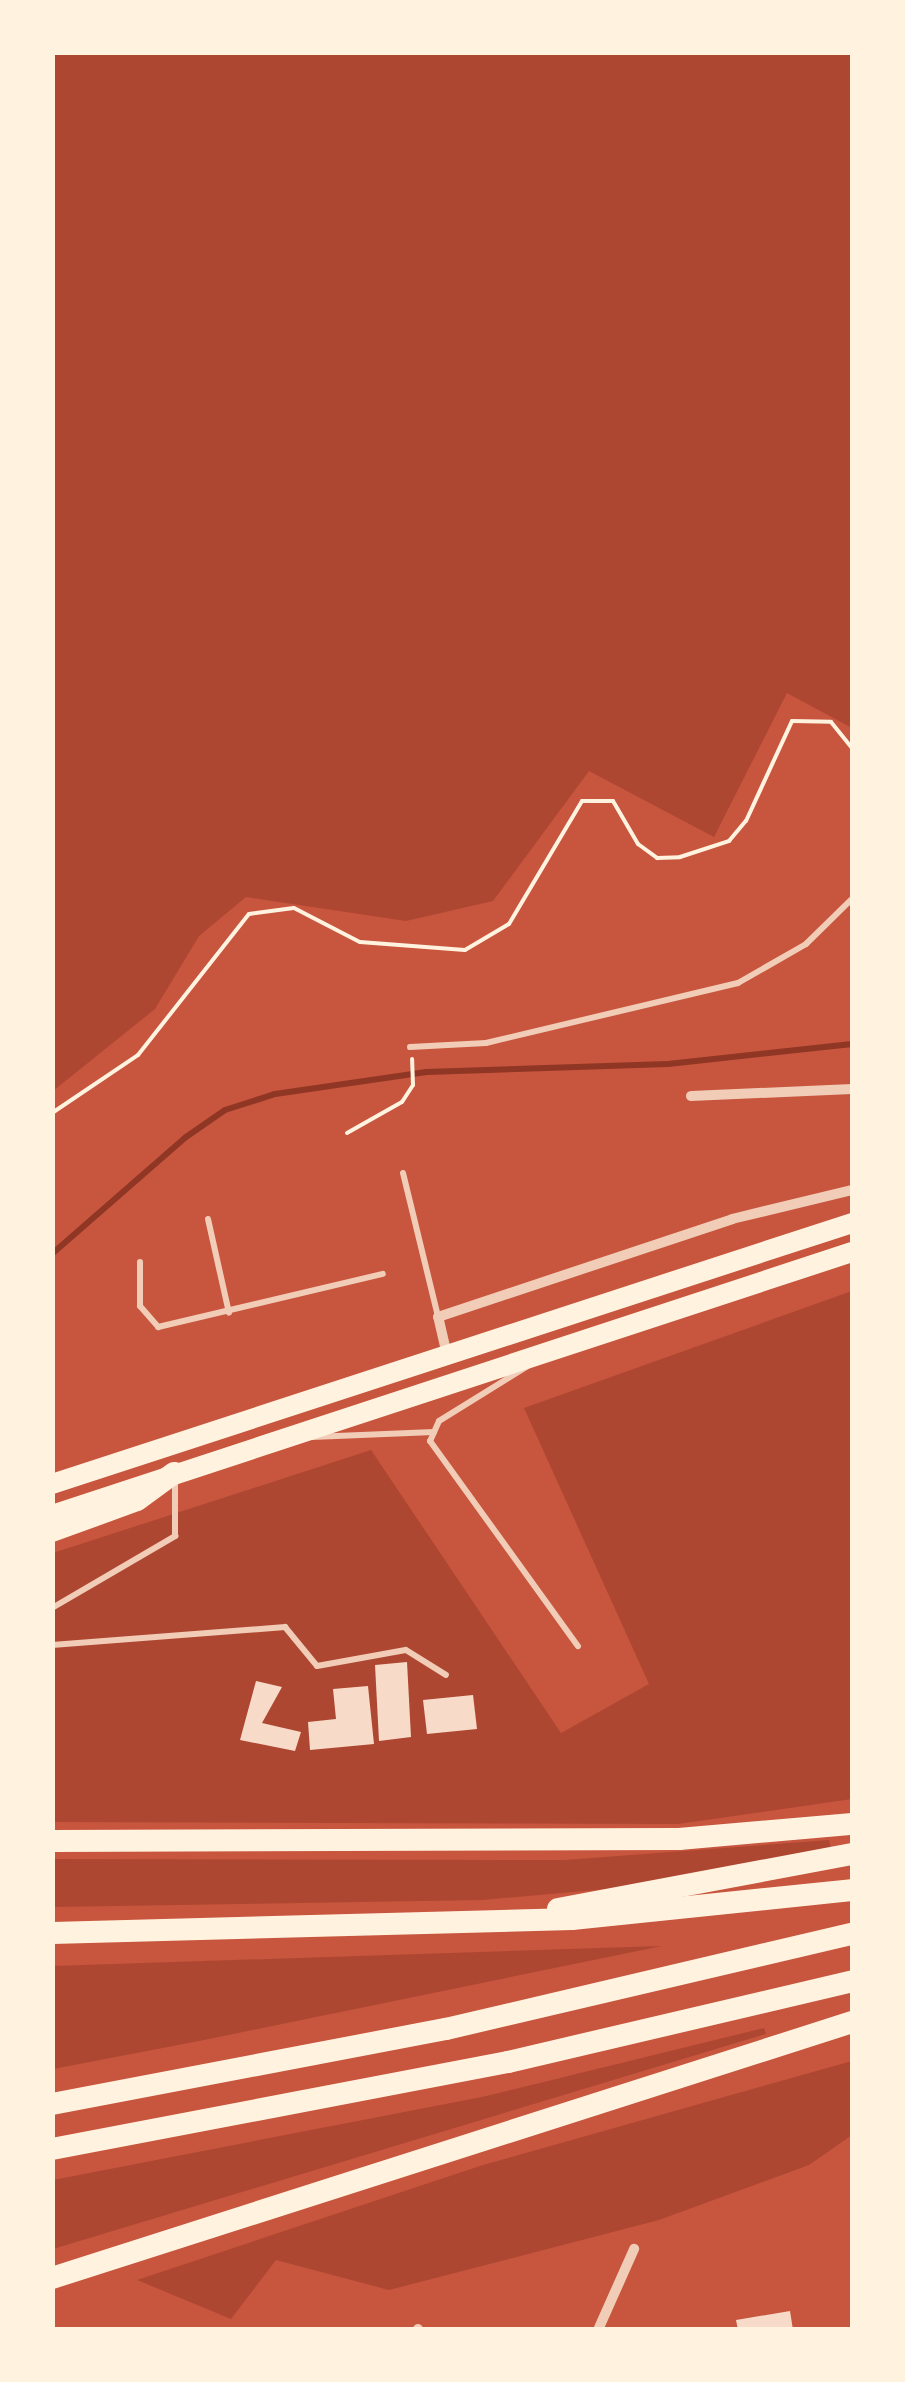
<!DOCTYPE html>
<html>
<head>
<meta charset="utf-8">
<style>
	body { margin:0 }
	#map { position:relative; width:905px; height:2382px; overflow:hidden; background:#c8553d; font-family:"IBM Plex Sans",sans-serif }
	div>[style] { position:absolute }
	.green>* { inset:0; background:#ae4732 }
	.stream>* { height:6px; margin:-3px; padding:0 3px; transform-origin:3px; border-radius:3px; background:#8f3625 }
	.building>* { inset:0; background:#f7dbc8 }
	.path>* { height:4px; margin:-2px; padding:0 2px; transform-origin:2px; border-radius:2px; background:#fff3e0 }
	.service>* { height:6px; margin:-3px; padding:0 3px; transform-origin:3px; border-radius:3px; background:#f1ccb7 }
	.minor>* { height:10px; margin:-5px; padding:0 5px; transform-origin:5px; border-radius:5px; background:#f1ccb7 }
	.primary>* { height:20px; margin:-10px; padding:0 10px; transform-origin:10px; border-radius:10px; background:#fff3e0 }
	.motorway>* { height:22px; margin:-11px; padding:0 11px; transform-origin:11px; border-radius:11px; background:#fff3e0 }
	span { translate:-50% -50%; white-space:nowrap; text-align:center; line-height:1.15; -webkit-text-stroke:8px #fff3e0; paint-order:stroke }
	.frame { position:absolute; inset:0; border:55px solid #fff3e0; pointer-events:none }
</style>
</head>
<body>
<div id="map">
	<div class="green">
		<i style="clip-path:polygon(53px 52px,852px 53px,852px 728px,787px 693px,714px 837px,589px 771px,493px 901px,406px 921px,246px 897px,199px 936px,155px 1009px,53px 1091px)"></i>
		<i style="clip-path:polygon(852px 1291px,852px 1799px,678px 1824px,53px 1822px,53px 1553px,371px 1450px,561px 1733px,649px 1684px,524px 1408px)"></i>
		<i style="clip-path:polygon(829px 1840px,831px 1850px,642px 1886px,483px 1900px,53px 1907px,52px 1859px,565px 1860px)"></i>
		<i style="clip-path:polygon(662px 1946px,199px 2041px,53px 2069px,53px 1966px)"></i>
		<i style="clip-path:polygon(764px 2028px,766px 2034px,53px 2249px,53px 2180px,482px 2097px)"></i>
		<i style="clip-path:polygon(852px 2061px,852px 2135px,809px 2165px,659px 2220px,389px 2290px,276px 2260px,231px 2319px,137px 2280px,483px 2165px)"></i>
	</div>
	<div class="stream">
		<i style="left:53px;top:1253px;width:176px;rotate:-41.1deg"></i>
		<i style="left:186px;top:1137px;width:47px;rotate:-34.7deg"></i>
		<i style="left:225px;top:1110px;width:52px;rotate:-17.7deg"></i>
		<i style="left:275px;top:1094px;width:153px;rotate:-8.3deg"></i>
		<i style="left:426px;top:1072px;width:242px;rotate:-1.9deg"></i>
		<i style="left:668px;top:1064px;width:185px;rotate:-6.2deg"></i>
	</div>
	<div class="building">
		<i style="clip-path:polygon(407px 1662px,411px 1737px,379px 1741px,375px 1665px)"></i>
		<i style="clip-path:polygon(256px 1681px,282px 1687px,262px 1723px,301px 1732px,295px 1751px,240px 1740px)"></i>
		<i style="clip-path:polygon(368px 1686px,374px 1744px,310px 1750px,308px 1722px,336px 1719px,333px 1689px)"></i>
		<i style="clip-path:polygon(473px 1695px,477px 1729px,427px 1734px,423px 1700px)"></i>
		<i style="clip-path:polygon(790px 2311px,793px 2330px,738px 2330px,736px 2320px)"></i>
	</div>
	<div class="path">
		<i style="left:52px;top:1113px;width:104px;rotate:-34deg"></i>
		<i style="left:138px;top:1055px;width:179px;rotate:-51.8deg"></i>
		<i style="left:249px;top:914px;width:45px;rotate:-7.6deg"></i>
		<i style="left:294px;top:908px;width:74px;rotate:27.3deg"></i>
		<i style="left:360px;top:942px;width:105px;rotate:4.4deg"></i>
		<i style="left:465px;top:950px;width:51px;rotate:-30.6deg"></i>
		<i style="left:509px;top:924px;width:143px;rotate:-59.3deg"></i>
		<i style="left:582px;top:801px;width:31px"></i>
		<i style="left:613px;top:801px;width:50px;rotate:59.8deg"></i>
		<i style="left:638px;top:844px;width:24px;rotate:36deg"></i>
		<i style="left:657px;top:858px;width:23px;rotate:-2deg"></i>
		<i style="left:680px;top:857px;width:52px;rotate:-18.1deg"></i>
		<i style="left:729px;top:841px;width:26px;rotate:-50deg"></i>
		<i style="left:746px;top:821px;width:110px;rotate:-65.3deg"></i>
		<i style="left:792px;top:721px;width:39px;rotate:1deg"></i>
		<i style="left:831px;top:722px;width:33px;rotate:51deg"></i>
		<i style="left:347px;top:1133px;width:63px;rotate:-29.4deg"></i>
		<i style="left:402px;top:1102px;width:20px;rotate:-57deg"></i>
		<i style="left:413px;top:1085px;width:26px;rotate:-92deg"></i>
	</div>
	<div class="service">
		<i style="left:410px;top:1047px;width:76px;rotate:-3deg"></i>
		<i style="left:486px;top:1043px;width:259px;rotate:-13.4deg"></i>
		<i style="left:738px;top:983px;width:78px;rotate:-29.8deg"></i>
		<i style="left:806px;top:944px;width:64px;rotate:-44.4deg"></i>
		<i style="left:403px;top:1173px;width:148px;rotate:76.3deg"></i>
		<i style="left:208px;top:1219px;width:96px;rotate:77.4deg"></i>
		<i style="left:140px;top:1262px;width:44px;rotate:90deg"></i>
		<i style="left:140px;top:1306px;width:28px;rotate:49deg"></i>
		<i style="left:158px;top:1327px;width:231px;rotate:-13.3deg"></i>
		<i style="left:531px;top:1364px;width:108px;rotate:148.2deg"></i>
		<i style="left:439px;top:1421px;width:22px;rotate:114deg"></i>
		<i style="left:430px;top:1441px;width:253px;rotate:54.2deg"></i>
		<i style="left:312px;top:1437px;width:122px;rotate:-2.3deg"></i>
		<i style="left:52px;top:1608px;width:143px;rotate:-30.3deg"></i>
		<i style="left:175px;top:1536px;width:57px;rotate:-90deg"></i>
		<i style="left:52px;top:1645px;width:234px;rotate:-4.4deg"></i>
		<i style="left:285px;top:1627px;width:50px;rotate:50.6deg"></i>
		<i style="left:317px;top:1666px;width:90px;rotate:-10.2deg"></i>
		<i style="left:406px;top:1650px;width:47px;rotate:32deg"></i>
	</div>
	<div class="minor">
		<i style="left:691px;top:1096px;width:161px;rotate:-2.5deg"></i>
		<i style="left:447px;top:1355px;width:39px;rotate:-103deg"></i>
		<i style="left:438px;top:1317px;width:310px;rotate:-18.4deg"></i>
		<i style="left:732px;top:1219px;width:123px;rotate:-13.6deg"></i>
		<i style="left:418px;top:2329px;width:1px;rotate:90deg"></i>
		<i style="left:598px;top:2330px;width:89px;rotate:-66deg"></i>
	</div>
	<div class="primary">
		<i style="left:52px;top:1484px;width:841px;rotate:-18.07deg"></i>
		<i style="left:52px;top:1515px;width:842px;rotate:-18.2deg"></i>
	</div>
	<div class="motorway">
		<i style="left:52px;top:1531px;width:90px;rotate:-20deg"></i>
		<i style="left:137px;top:1500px;width:46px;rotate:-36.1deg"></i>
		<i style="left:52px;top:1841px;width:627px;rotate:-0.18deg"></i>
		<i style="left:679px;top:1839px;width:174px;rotate:-5deg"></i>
		<i style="left:558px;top:1909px;width:299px;rotate:-10.6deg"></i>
		<i style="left:52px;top:1933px;width:520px;rotate:-1.54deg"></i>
		<i style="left:572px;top:1919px;width:281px;rotate:-5.9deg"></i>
		<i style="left:52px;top:2104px;width:401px;rotate:-10.8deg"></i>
		<i style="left:446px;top:2029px;width:417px;rotate:-13.2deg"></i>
		<i style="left:52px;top:2149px;width:464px;rotate:-10.8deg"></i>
		<i style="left:508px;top:2062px;width:353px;rotate:-13.2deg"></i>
		<i style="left:52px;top:2278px;width:840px;rotate:-17.74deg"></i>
	</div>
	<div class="frame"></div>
</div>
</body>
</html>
